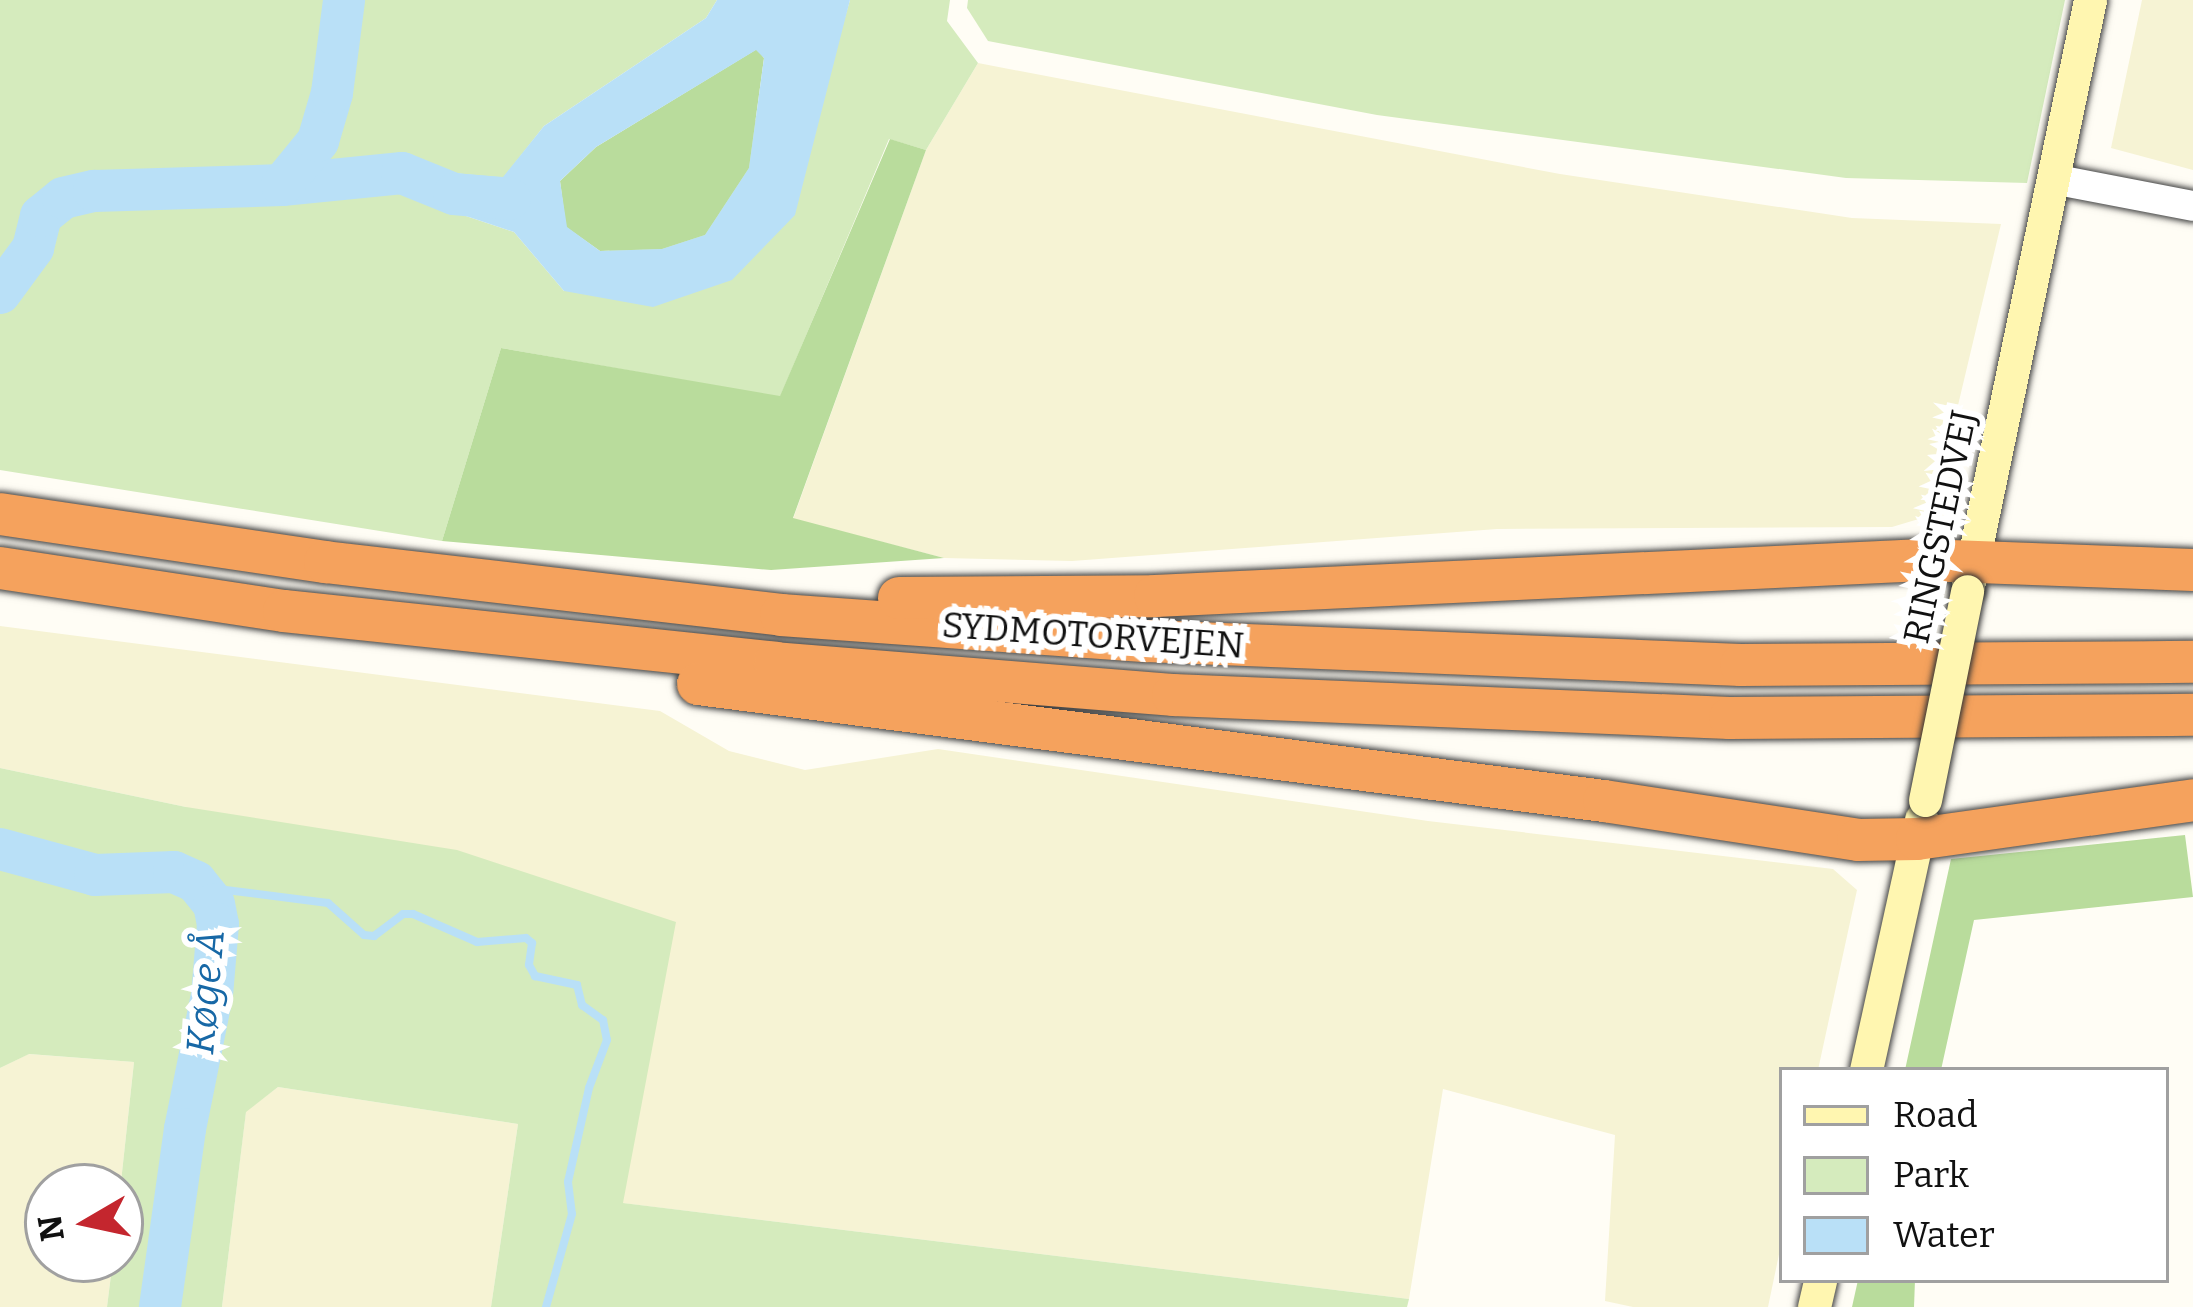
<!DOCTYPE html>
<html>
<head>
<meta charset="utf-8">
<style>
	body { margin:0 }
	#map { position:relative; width:2193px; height:1307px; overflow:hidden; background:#fffdf5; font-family:Bitter,serif }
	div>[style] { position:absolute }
	.farmland>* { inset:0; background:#f6f3d4 }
	.green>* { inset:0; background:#d5ebbd }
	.forest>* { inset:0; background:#b9dc9c }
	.water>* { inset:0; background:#b9e0f7 }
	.stream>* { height:8px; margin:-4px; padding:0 4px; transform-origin:4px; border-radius:4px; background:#b9e0f7 }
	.river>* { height:42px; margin:-21px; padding:0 21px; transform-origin:21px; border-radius:21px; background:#b9e0f7 }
	.roads { filter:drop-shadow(0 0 3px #444) drop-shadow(0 0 3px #444) }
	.tertiary>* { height:30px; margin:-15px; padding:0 15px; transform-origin:15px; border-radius:15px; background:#fff }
	.secondary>* { height:33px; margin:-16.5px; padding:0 16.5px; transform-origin:16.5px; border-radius:16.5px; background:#fff6b0 }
	.motorway>* { height:42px; margin:-21px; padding:0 21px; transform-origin:21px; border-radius:21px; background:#f5a25d }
	.bridges { filter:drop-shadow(0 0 3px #333) drop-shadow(0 0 3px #333) }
	.secondary-bridge>* { height:33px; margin:-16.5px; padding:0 16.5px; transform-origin:16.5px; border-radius:16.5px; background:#fff6b0 }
	span { translate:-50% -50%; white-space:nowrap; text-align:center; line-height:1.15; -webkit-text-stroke:12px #fff; paint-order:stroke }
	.street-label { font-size:36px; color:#111 }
	.water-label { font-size:39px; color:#1768a6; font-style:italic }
	.legend { position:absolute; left:1779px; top:1067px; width:390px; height:216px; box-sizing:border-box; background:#fff; border:3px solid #a0a0a0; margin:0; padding:15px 21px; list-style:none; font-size:36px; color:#111 }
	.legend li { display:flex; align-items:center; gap:24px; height:60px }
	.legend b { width:60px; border:3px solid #a0a0a0 }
	.north { position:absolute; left:24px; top:1163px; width:120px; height:120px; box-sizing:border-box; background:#fff; border:3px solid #a0a0a0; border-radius:50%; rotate:261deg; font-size:33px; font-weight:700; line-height:48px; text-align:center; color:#111 }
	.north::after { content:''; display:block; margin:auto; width:42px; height:54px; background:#c4262e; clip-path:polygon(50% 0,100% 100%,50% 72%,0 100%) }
</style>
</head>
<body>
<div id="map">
	<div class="farmland">
		<i style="clip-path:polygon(2142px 0,2193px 0,2193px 170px,2111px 148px)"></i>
		<i style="clip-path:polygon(978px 63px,1560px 174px,1852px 218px,2001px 224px,1932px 515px,1892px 527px,1497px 529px,1072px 561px,944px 558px,793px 519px,926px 150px)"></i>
		<i style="clip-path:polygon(0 626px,660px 711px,729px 751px,805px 770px,938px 749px,1428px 821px,1833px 869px,1857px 890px,1818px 1070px,1782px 1070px,1782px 1240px,1768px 1307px,1633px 1307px,1605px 1301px,1615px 1135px,1443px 1089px,1409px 1299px,622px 1203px,186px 807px,0 768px)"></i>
		<i style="clip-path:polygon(28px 1054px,134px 1062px,120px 1191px,48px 1187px,48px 1259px,113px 1259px,107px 1307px,0 1307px,0 1068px)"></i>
		<i style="clip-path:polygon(278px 1087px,518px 1124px,491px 1307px,222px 1307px,246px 1111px)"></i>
	</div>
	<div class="green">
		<i style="clip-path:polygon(0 0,717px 0,706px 18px,544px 126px,503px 178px,453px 173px,460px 214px,514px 232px,564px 291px,836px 48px,850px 0,950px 0,947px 21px,978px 63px,926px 150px,889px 139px,780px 397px,501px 348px,442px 541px,0 470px)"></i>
		<i style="clip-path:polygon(968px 0,2065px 0,2027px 183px,1846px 178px,1377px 115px,988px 41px,967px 8px)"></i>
		<i style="clip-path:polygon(0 768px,186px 807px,457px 850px,676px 922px,623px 1203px,1409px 1299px,1407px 1307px,491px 1307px,518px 1124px,278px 1087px,246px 1112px,222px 1307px,107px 1307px,113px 1259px,120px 1259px,120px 1191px,134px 1062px,29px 1054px,0 1068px)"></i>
	</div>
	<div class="forest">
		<i style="clip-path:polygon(757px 49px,764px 58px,749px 168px,705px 235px,662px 249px,600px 251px,566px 227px,560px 181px,596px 147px)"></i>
		<i style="clip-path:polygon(890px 139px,926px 150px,793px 518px,944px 558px,771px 570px,442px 541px,501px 348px,780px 396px)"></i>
		<i style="clip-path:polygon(2185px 835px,2193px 897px,1974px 920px,1941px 1070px,1905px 1070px,1951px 859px)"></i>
		<i style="clip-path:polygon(1858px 1280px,1915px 1280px,1914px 1307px,1852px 1307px)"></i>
	</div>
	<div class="water">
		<i style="clip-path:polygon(evenodd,717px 0,850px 0,795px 215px,732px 280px,653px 307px,564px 291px,514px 232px,460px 214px,452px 173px,503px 177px,544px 126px,706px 18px,717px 0,756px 50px,764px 58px,749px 168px,705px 235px,662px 249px,600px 251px,567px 227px,560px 181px,596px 147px,756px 50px)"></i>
	</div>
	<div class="stream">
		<i style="left:202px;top:887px;width:127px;rotate:7.2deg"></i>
		<i style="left:328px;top:903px;width:48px;rotate:41.6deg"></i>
		<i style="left:364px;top:935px;width:10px;rotate:6deg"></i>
		<i style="left:374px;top:936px;width:36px;rotate:-37deg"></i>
		<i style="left:403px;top:914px;width:10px"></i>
		<i style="left:413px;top:914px;width:70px;rotate:23.6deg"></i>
		<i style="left:477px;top:942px;width:49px;rotate:-4.7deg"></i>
		<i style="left:526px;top:938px;width:8px;rotate:40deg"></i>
		<i style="left:532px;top:943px;width:22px;rotate:98deg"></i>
		<i style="left:529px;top:965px;width:13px;rotate:61deg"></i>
		<i style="left:535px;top:976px;width:43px;rotate:12.1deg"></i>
		<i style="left:577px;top:985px;width:21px;rotate:76deg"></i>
		<i style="left:582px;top:1005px;width:26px;rotate:36deg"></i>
		<i style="left:603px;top:1020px;width:20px;rotate:79deg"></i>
		<i style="left:607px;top:1040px;width:51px;rotate:110.6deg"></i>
		<i style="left:589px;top:1088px;width:96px;rotate:102.6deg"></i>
		<i style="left:568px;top:1182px;width:32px;rotate:83deg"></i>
		<i style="left:572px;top:1214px;width:97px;rotate:105.6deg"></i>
	</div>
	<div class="river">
		<i style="left:282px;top:185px;width:121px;rotate:-5.7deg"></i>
		<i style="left:402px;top:173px;width:56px;rotate:22deg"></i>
		<i style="left:454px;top:194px;width:56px;rotate:5.1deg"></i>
		<i style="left:0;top:293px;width:56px;rotate:-53.7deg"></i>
		<i style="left:33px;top:248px;width:33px;rotate:-76deg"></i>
		<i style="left:41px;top:216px;width:28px;rotate:-39deg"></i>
		<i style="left:63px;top:198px;width:32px;rotate:-13deg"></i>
		<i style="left:94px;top:191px;width:188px;rotate:-1.8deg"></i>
		<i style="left:282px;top:185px;width:57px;rotate:-50.7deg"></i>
		<i style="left:318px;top:141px;width:50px;rotate:-73.7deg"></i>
		<i style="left:332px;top:93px;width:94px;rotate:-82.6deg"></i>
		<i style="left:0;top:849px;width:98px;rotate:15.3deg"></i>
		<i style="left:95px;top:875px;width:79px;rotate:-2.2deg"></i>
		<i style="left:174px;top:872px;width:24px;rotate:24deg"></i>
		<i style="left:196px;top:882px;width:28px;rotate:51deg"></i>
		<i style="left:214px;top:904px;width:20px;rotate:79deg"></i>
		<i style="left:218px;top:924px;width:71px;rotate:94.8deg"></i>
		<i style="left:212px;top:995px;width:137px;rotate:101.4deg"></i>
		<i style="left:185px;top:1129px;width:180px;rotate:98deg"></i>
	</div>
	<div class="roads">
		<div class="tertiary">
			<i style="left:2053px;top:179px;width:143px;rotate:10.9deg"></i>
		</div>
		<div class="secondary">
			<i style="left:1968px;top:586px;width:599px;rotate:-78.24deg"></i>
			<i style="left:1866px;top:1070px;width:257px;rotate:-77.6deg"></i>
			<i style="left:1814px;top:1307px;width:28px;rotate:-77deg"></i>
		</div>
		<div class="motorway">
			<i style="left:0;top:514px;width:329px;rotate:8.4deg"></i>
			<i style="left:325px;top:562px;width:459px;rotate:6.6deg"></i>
			<i style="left:781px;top:615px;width:367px;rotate:4.1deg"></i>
			<i style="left:1147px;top:641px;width:594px;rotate:2.31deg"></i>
			<i style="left:1741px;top:665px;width:452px;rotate:-0.4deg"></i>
			<i style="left:0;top:568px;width:287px;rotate:8.6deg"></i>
			<i style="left:284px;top:611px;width:494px;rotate:6deg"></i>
			<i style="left:775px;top:663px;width:399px;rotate:4.6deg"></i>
			<i style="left:1173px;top:695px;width:557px;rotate:2.36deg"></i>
			<i style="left:1730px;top:718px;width:463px;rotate:-0.4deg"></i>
			<i style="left:899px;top:598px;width:256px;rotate:-0.4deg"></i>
			<i style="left:1155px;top:596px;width:769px;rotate:-2.68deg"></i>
			<i style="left:1923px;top:560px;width:270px;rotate:2.1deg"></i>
			<i style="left:698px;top:684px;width:914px;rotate:7.36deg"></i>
			<i style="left:1604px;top:801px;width:257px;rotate:8.7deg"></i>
			<i style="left:1858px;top:840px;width:59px;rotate:-1deg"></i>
			<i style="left:1917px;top:839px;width:279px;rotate:-8deg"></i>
		</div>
	</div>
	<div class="bridges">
		<div class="secondary-bridge">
			<i style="left:1925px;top:800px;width:213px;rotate:-78.6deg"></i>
		</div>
	</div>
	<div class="street-label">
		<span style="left:1941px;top:527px;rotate:-78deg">RINGSTEDVEJ</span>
		<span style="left:1093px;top:636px;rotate:4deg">SYDMOTORVEJEN</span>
	</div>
	<div class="water-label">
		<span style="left:206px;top:992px;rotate:-85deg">Køge Å</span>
	</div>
	<ul class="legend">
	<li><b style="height:15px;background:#fff6b0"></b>Road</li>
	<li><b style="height:33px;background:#d5ebbd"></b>Park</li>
	<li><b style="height:33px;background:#b9e0f7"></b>Water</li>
	</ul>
	<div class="north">N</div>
</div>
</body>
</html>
